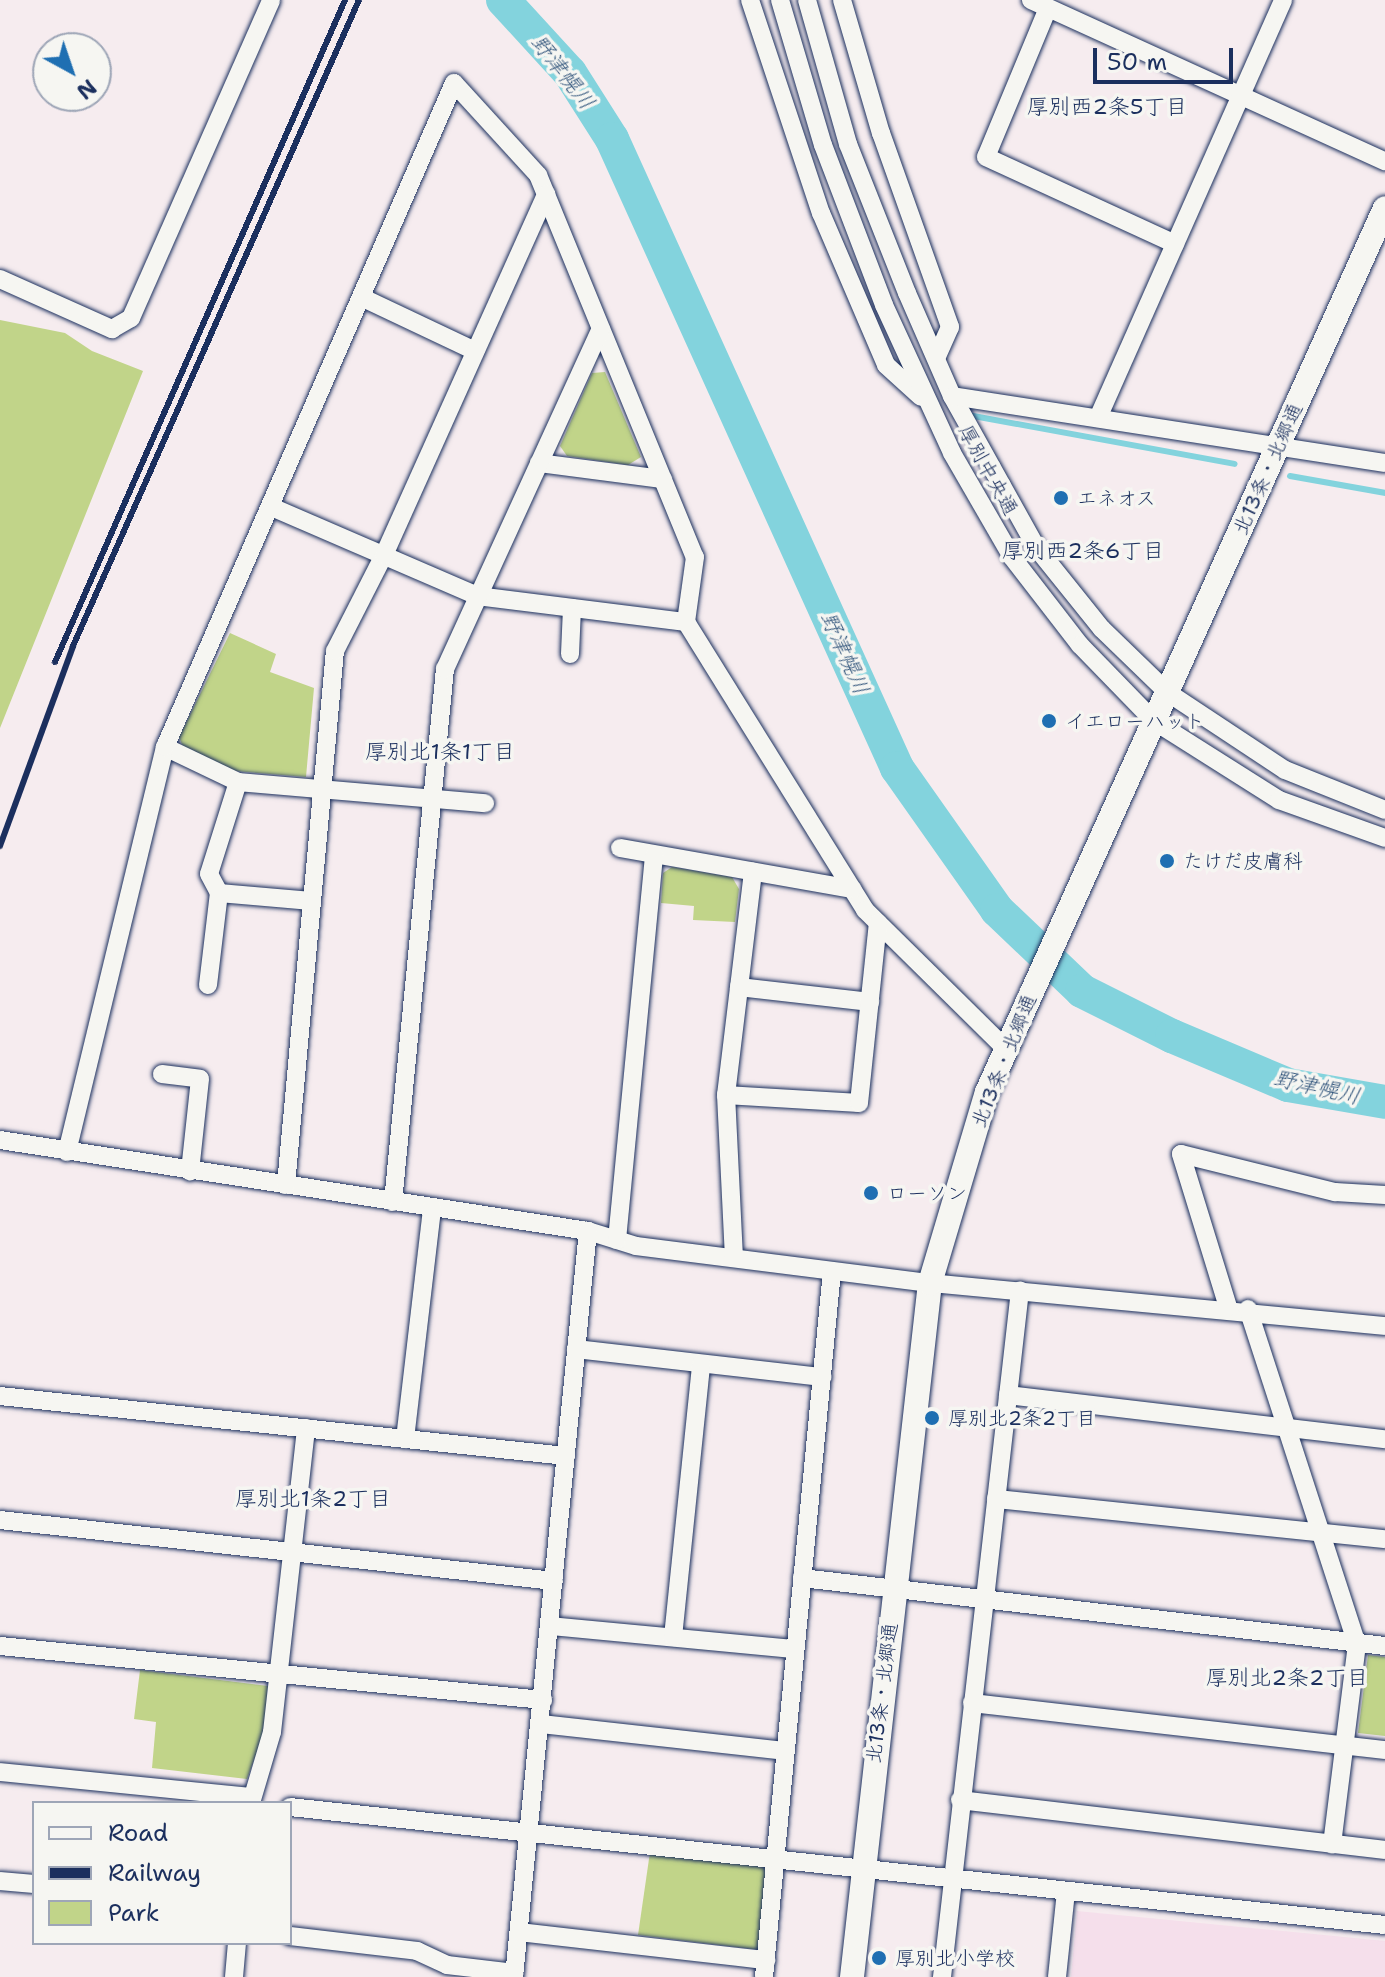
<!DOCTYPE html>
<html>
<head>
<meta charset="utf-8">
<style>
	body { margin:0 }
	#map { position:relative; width:1385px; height:1977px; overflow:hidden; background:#f6ecef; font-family:"Shantell Sans","Klee One",sans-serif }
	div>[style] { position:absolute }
	.built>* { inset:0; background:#f5dfeb }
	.green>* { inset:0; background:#c1d489 }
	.stream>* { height:6px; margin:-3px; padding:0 3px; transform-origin:3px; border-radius:3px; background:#83d3dd }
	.river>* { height:34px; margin:-17px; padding:0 17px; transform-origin:17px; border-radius:17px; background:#83d3dd }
	.roads { filter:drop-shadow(0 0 2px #1b2f5e) drop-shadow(0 0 2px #1b2f5e) }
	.minor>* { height:18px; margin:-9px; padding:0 9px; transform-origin:9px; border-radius:9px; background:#f6f6f2 }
	.major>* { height:24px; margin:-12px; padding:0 12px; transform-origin:12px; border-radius:12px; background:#f6f6f2 }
	.rail>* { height:6px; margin:-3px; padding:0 3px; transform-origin:3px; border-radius:3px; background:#1b2f5e }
	.dots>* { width:22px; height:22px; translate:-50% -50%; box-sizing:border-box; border:4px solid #f6f6f2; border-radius:50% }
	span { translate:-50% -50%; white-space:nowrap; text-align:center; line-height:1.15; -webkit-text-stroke:7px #f6f6f2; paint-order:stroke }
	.street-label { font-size:20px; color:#1b2f5e }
	.poi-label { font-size:20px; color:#1b2f5e }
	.left { translate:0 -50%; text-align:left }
	.water-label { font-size:22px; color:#35587e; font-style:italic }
	.neighbourhood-label { font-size:22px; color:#1b2f5e }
	.legend { position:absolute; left:32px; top:1801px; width:260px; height:144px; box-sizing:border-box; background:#f6f6f2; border:2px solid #9ea6b7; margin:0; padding:10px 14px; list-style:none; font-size:24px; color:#1b2f5e }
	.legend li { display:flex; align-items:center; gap:16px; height:40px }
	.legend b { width:40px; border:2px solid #9ea6b7 }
	.north { position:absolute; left:32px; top:32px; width:80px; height:80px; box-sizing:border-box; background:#f6f6f2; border:2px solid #9ea6b7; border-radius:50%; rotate:140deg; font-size:22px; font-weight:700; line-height:32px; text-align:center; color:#1b2f5e }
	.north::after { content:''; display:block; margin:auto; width:28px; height:36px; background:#1f6fb2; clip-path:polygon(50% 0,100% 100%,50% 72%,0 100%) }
	.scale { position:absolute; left:1093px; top:48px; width:140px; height:36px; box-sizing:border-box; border:4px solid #1b2f5e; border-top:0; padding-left:10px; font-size:24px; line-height:28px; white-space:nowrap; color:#1b2f5e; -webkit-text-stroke:6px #f6f6f2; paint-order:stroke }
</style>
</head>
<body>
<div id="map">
	<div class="built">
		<i style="clip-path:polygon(1077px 1911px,1385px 1941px,1385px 1977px,1071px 1977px)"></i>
	</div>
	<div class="green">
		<i style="clip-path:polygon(0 320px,65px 333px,92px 351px,143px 371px,0 728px)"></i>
		<i style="clip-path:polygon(605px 372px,641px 457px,628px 465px,567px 456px,560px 446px,592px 373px)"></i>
		<i style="clip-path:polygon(230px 633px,276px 654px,270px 672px,314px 688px,306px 777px,234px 771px,183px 747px,179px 737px)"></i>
		<i style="clip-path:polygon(672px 867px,732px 877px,739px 889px,735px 922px,693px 920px,694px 906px,661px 903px,663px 873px)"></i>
		<i style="clip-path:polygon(1368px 1655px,1385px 1657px,1385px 1736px,1358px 1733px)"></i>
		<i style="clip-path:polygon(140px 1670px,268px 1686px,263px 1736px,247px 1779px,152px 1768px,156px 1722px,134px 1719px)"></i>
		<i style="clip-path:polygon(650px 1852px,768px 1867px,760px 1950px,638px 1935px)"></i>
	</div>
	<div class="stream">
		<i style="left:968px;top:415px;width:271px;rotate:10.4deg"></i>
		<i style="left:1290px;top:476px;width:97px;rotate:10.1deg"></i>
	</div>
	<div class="river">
		<i style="left:503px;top:0;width:99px;rotate:47.5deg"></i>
		<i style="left:570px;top:73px;width:78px;rotate:57.5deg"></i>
		<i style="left:612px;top:139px;width:691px;rotate:65.62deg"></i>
		<i style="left:897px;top:768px;width:174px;rotate:54.8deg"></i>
		<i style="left:997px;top:910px;width:117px;rotate:43.6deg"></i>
		<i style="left:1082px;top:991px;width:101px;rotate:26.6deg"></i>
		<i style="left:1172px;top:1036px;width:126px;rotate:22.9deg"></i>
		<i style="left:1288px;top:1085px;width:98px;rotate:9.9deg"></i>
	</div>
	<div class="roads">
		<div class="minor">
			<i style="left:750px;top:0;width:225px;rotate:71.6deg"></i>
			<i style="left:821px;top:213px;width:165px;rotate:66.8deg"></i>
			<i style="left:886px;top:365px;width:47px;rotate:42.4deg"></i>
			<i style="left:780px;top:0;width:151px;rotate:73.5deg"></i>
			<i style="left:823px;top:145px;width:171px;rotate:69.1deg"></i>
			<i style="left:884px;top:305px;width:163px;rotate:65.3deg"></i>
			<i style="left:952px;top:453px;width:120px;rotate:60deg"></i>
			<i style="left:1012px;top:557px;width:111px;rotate:52.3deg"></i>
			<i style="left:1080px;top:645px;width:106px;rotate:45.8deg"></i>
			<i style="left:1154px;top:721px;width:148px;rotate:32.3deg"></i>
			<i style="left:1279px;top:800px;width:113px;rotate:19.7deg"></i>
			<i style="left:807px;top:0;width:150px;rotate:74.1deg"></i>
			<i style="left:848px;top:144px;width:160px;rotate:68.4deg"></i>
			<i style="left:907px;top:293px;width:112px;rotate:66.4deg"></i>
			<i style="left:952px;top:396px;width:173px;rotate:60.9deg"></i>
			<i style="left:1036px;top:547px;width:105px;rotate:51.2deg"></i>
			<i style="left:1102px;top:629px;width:91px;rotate:44.1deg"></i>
			<i style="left:1167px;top:692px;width:141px;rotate:33.5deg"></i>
			<i style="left:1285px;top:770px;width:108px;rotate:21.8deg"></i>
			<i style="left:842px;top:0;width:139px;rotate:73.7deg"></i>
			<i style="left:881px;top:133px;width:206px;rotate:70.4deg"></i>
			<i style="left:950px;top:327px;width:34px;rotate:114deg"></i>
			<i style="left:1031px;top:0;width:389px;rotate:24.5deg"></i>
			<i style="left:1048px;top:8px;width:161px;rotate:112.6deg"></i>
			<i style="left:986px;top:157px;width:208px;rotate:24.7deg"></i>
			<i style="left:0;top:279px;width:123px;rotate:24.1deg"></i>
			<i style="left:112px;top:329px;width:22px;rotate:-30deg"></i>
			<i style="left:131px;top:318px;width:347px;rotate:-66.2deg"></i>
			<i style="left:363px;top:298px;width:124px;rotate:25.3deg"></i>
			<i style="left:952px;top:396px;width:438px;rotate:8.8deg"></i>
			<i style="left:1098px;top:418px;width:457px;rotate:-66.1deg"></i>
			<i style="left:539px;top:463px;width:125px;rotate:7.4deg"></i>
			<i style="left:274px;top:508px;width:221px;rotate:23.4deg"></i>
			<i style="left:477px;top:596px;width:211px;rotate:7.1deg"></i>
			<i style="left:686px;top:622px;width:339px;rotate:58.1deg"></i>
			<i style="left:865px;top:910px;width:198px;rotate:44.6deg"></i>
			<i style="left:570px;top:654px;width:46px;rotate:-87.5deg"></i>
			<i style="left:165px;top:747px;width:81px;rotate:25.6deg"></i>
			<i style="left:238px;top:782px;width:248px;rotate:4.9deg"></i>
			<i style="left:238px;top:782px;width:96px;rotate:107.5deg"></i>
			<i style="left:209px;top:874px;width:21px;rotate:62deg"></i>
			<i style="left:219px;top:893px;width:93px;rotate:4.9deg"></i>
			<i style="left:620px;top:848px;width:236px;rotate:10deg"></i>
			<i style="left:208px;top:985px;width:93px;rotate:-83.2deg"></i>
			<i style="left:739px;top:987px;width:132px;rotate:6.5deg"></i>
			<i style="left:162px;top:1074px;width:38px;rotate:7deg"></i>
			<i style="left:200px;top:1079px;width:93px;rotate:96.2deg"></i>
			<i style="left:726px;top:1095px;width:133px;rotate:3.4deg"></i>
			<i style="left:859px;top:1103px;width:181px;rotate:-84deg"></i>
			<i style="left:0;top:1140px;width:595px;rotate:8.8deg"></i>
			<i style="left:588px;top:1231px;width:50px;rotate:17.4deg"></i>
			<i style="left:636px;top:1246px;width:296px;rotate:7.2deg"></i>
			<i style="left:930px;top:1283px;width:457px;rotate:5.4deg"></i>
			<i style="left:67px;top:1152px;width:417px;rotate:-76.4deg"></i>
			<i style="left:165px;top:747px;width:724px;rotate:-66.48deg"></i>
			<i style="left:454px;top:83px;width:125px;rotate:47.6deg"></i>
			<i style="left:538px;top:175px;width:413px;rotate:67.7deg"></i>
			<i style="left:695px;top:557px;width:66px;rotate:97.9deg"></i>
			<i style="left:286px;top:1185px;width:536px;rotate:-84.76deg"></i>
			<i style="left:335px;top:651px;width:108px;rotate:-63deg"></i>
			<i style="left:384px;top:555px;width:396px;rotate:-65.8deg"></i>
			<i style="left:393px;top:1202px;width:536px;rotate:-84.43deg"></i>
			<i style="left:445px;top:669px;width:374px;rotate:-65.4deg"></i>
			<i style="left:617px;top:1240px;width:387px;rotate:-84.5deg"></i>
			<i style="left:734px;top:1258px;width:163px;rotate:-92.8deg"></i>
			<i style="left:726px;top:1095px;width:225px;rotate:-83.1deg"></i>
			<i style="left:1228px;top:1307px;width:160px;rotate:-107.1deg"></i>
			<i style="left:1181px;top:1154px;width:159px;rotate:13.9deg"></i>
			<i style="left:1335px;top:1192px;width:50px;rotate:3.4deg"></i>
			<i style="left:1248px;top:1309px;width:352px;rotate:72deg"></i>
			<i style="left:1357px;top:1644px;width:202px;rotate:97.1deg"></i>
			<i style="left:576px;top:1349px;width:248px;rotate:6.5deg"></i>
			<i style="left:1008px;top:1395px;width:380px;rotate:6.7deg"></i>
			<i style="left:0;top:1396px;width:569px;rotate:6.05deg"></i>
			<i style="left:405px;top:1439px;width:233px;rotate:-83.3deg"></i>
			<i style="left:996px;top:1499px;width:391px;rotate:5.9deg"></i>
			<i style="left:0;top:1520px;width:557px;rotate:6.28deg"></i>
			<i style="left:802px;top:1578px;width:587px;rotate:6.65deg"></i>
			<i style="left:550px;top:1626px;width:246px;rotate:5.4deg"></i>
			<i style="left:673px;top:1637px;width:274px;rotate:-84.1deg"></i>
			<i style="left:0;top:1646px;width:546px;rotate:5.68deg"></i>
			<i style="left:972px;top:1703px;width:416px;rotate:6.5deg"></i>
			<i style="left:541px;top:1724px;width:245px;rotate:6.3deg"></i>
			<i style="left:0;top:1772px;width:253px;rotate:5.7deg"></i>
			<i style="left:960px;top:1800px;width:428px;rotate:6.7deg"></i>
			<i style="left:251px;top:1803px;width:74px;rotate:-73.5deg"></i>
			<i style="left:272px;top:1732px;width:306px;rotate:-83.6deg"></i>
			<i style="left:290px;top:1807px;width:1101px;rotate:6.15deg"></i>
			<i style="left:0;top:1881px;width:34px;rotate:5deg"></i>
			<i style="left:519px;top:1932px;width:249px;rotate:6.5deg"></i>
			<i style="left:290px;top:1936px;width:128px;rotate:6.7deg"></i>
			<i style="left:417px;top:1951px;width:33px;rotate:25deg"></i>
			<i style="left:447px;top:1965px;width:68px;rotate:6.7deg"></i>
			<i style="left:234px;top:1977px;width:34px;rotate:-85deg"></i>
			<i style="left:514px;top:1977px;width:750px;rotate:-84.34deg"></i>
			<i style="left:764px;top:1977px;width:709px;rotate:-84.5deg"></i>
			<i style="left:942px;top:1977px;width:691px;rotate:-83.52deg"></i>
			<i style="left:1057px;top:1977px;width:86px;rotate:-84deg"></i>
		</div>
		<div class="major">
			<i style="left:852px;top:1977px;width:698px;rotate:-83.59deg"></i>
			<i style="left:930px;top:1283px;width:199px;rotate:-73.4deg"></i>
			<i style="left:987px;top:1092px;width:969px;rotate:-65.76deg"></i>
		</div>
	</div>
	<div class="rail">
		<i style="left:55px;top:662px;width:723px;rotate:-66.34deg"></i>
		<i style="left:0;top:846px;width:213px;rotate:-69.9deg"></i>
		<i style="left:73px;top:646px;width:706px;rotate:-66.12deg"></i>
	</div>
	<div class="dots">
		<i style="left:1061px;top:498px;background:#1f6fb2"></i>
		<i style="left:1049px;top:721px;background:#1f6fb2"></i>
		<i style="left:1167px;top:861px;background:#1f6fb2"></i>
		<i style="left:871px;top:1193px;background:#1f6fb2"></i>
		<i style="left:932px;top:1418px;background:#1f6fb2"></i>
		<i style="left:879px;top:1958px;background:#1f6fb2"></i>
	</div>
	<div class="street-label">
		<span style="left:1268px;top:469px;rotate:-66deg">北13条・北郷通</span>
		<span style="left:988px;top:470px;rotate:61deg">厚別中央通</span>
		<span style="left:1004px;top:1061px;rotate:-68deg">北13条・北郷通</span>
		<span style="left:882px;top:1693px;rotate:-83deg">北13条・北郷通</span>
	</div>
	<div class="poi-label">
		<span class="left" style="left:1077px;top:498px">エネオス</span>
		<span class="left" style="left:1065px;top:721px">イエローハット</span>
		<span class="left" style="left:1183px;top:861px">たけだ皮膚科</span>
		<span class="left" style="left:887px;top:1193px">ローソン</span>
		<span class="left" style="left:948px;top:1418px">厚別北2条2丁目</span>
		<span class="left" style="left:895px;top:1958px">厚別北小学校</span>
	</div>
	<div class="water-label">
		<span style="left:563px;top:72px;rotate:52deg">野津幌川</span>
		<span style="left:845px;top:653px;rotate:66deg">野津幌川</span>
		<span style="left:1317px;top:1087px;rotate:13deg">野津幌川</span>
	</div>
	<div class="neighbourhood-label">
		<span style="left:1107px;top:107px">厚別西2条5丁目</span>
		<span style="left:1083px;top:551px">厚別西2条6丁目</span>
		<span style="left:440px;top:752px">厚別北1条1丁目</span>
		<span style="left:313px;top:1499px">厚別北1条2丁目</span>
		<span style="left:1287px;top:1678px">厚別北2条2丁目</span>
	</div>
	<ul class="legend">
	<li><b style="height:10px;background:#f6f6f2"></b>Road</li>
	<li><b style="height:10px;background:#1b2f5e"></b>Railway</li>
	<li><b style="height:22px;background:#c1d489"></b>Park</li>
	</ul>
	<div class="north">N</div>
	<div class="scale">50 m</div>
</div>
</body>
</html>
